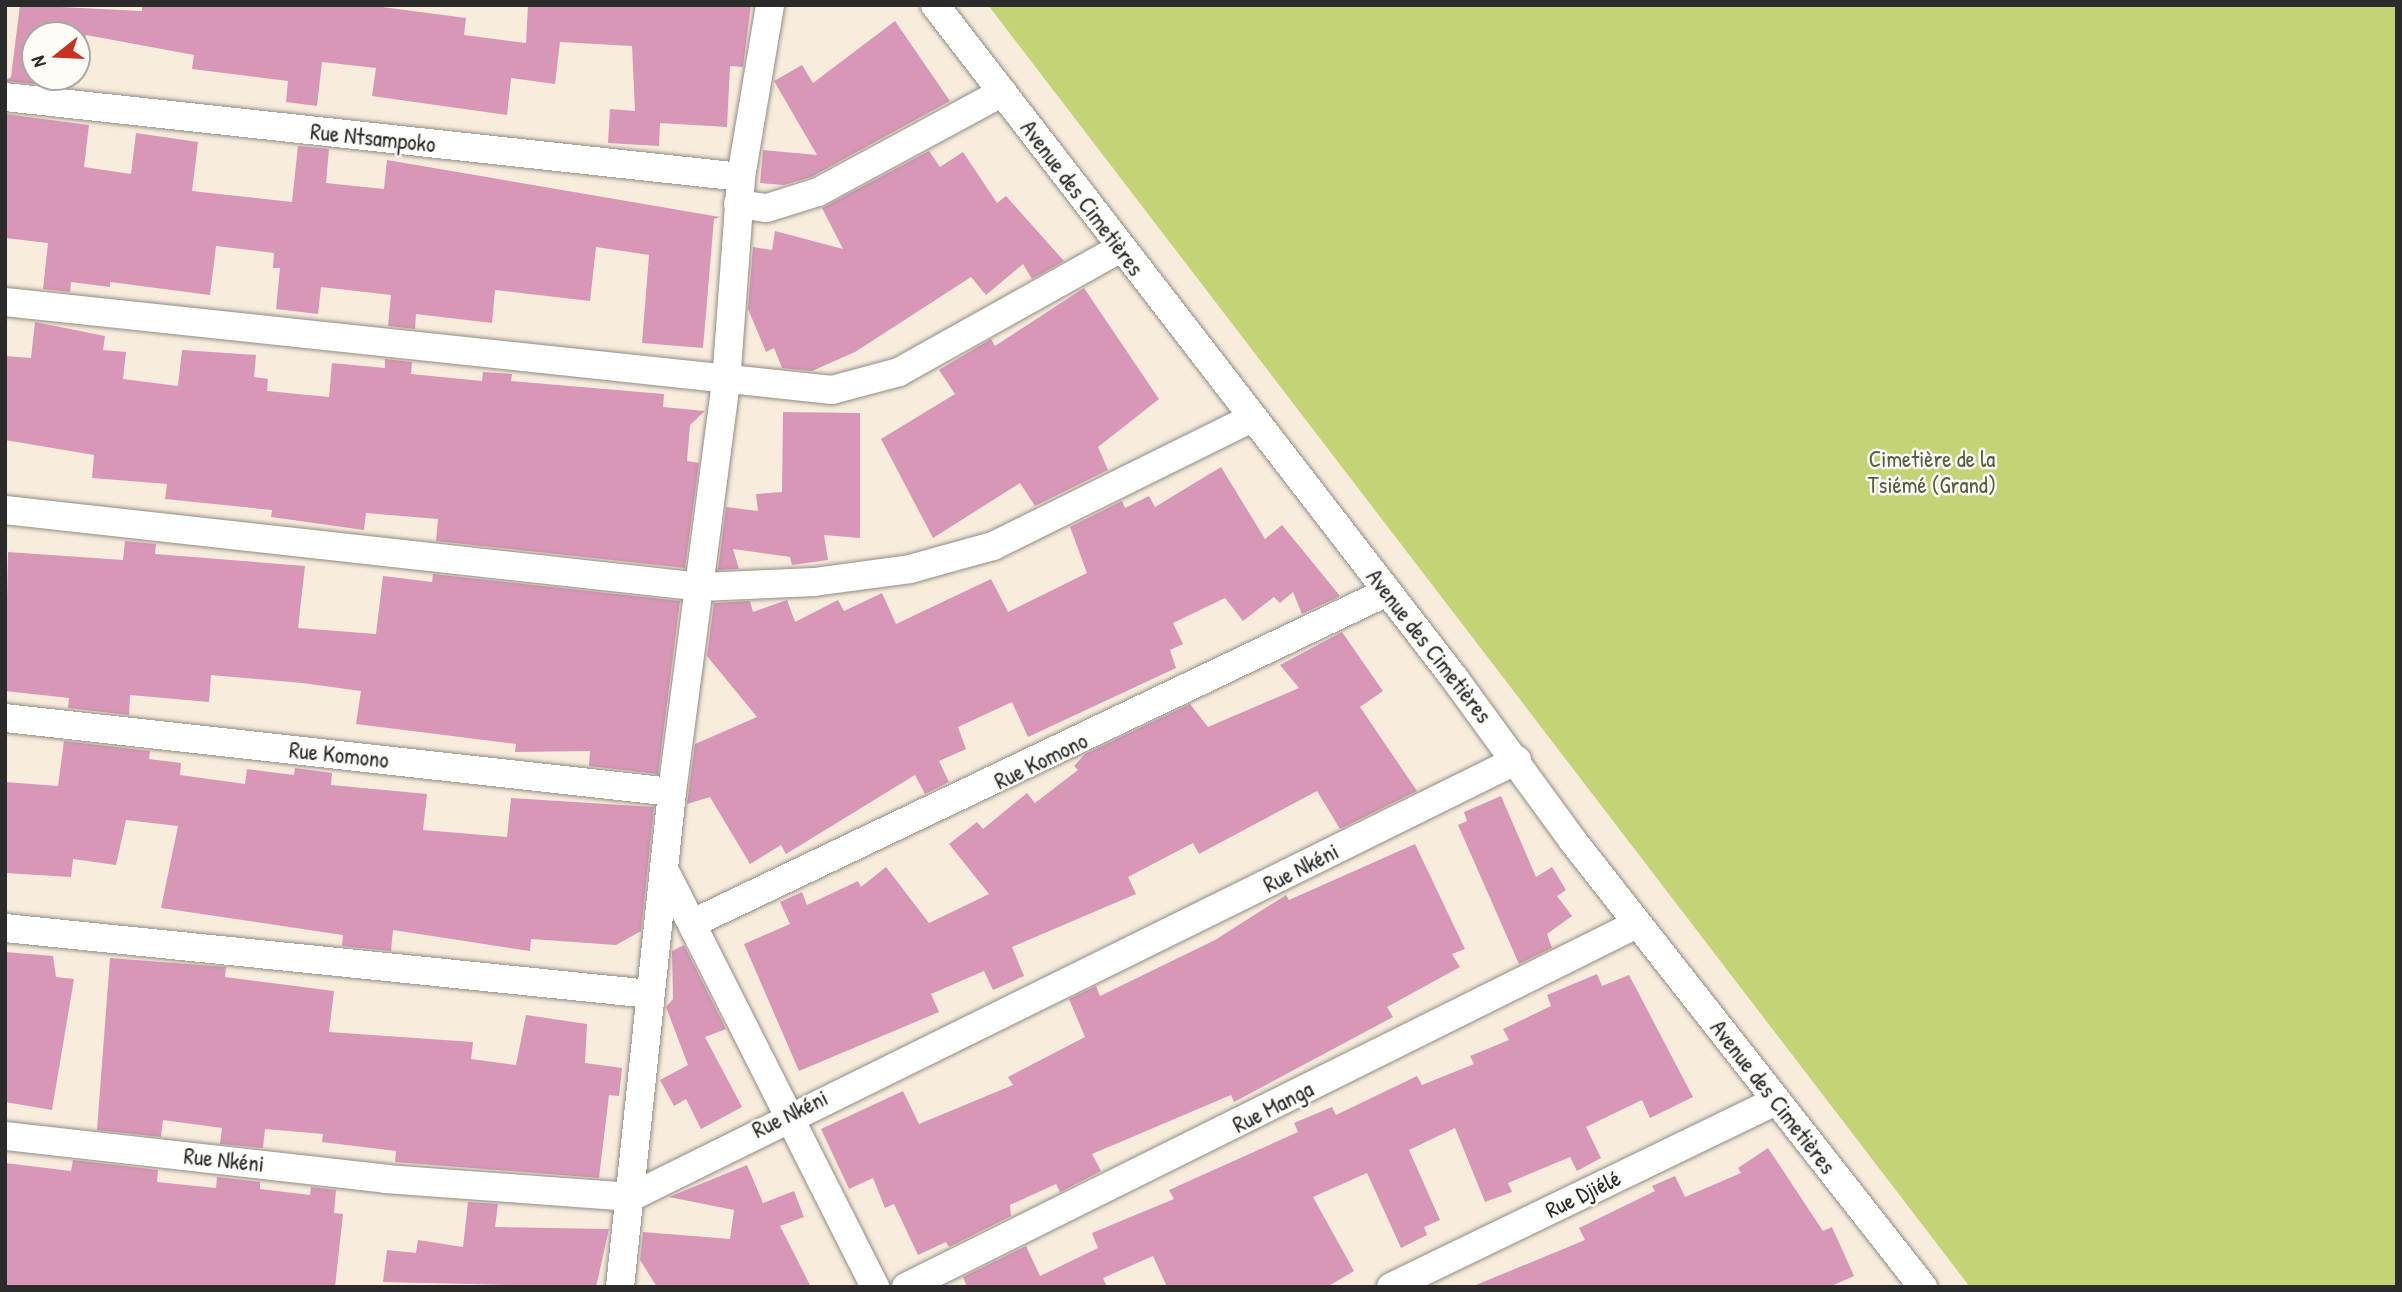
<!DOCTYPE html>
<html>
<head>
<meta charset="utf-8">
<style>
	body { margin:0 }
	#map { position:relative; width:2402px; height:1292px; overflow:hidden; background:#f8eddd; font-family:"Patrick Hand",sans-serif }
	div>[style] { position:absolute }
	.green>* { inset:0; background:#c3d376 }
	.building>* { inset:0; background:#d897b6 }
	.roads { filter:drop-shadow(0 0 2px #928c84) drop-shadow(0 0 2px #928c84) }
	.minor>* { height:28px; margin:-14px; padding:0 14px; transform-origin:14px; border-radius:14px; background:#fff }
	span { translate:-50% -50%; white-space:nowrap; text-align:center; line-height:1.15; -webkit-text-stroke:5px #fdfcf7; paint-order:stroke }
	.street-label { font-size:23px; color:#2b2b2b }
	.park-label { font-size:23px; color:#595d42 }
	.frame { position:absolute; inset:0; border:7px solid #2b2b2b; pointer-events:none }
	.north { position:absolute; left:21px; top:21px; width:70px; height:70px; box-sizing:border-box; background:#fdfcf7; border:2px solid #a9a8a5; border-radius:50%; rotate:252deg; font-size:19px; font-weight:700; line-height:28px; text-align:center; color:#2b2b2b }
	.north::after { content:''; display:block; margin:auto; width:24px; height:32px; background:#c8321e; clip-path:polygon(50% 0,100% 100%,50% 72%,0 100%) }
</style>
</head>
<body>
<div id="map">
	<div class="green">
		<i style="clip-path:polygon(988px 5px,2397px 5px,2397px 1287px,1970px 1287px)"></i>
	</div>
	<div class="building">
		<i style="clip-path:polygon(20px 5px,142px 11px,142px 5px,367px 5px,466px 18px,464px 35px,526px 43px,528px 5px,751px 5px,743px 67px,730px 66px,727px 127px,660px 123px,659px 146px,608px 143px,610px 109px,635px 111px,632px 46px,560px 42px,555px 84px,511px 78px,507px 115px,372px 96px,376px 68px,322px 62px,317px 106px,286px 102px,288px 81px,192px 69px,194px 55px,86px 35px,82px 68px,77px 67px,77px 35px,35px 35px,35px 77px,55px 77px,54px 86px,5px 81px,11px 77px)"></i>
		<i style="clip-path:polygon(895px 21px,950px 101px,811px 177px,784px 185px,760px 183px,763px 150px,817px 155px,774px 81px,802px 65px,813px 83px)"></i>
		<i style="clip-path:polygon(5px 114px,89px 125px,84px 167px,131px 174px,136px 133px,198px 142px,192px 191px,292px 202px,298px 146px,329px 149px,326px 183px,384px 189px,387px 160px,720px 217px,714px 219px,703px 348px,642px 343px,649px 255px,596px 247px,590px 301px,495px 290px,492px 323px,416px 314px,415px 329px,388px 326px,391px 295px,321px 287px,318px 314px,276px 309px,280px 268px,273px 268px,274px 253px,216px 246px,210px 295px,110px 282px,110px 287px,71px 282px,70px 292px,43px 289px,48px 243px,5px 238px)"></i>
		<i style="clip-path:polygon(929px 151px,940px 167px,963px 152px,997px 203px,1006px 196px,1064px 261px,1032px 279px,1023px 264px,986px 295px,971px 277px,855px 352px,812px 371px,782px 368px,774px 348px,766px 352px,748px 309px,753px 247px,772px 250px,775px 231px,843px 249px,822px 208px)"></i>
		<i style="clip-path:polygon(1084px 288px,1159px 399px,1098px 447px,1108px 470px,1035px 506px,1020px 483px,933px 538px,881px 439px,955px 394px,939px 370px,991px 339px,995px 346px)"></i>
		<i style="clip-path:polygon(35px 322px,105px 336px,103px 350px,126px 352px,123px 379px,178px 386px,182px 350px,256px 355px,254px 377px,268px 379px,267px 391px,329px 397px,332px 363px,385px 368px,385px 359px,412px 362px,411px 374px,482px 381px,483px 372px,512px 374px,511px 381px,664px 394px,663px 407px,705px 411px,690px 425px,687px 461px,699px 463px,685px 568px,436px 541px,438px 519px,366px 513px,364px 530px,271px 517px,272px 510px,165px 499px,167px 484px,92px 478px,94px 455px,5px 440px,5px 356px,31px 358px)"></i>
		<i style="clip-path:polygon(783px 412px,860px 413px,860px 538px,824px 535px,828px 560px,792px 565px,790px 557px,733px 549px,739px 569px,718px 570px,726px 507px,758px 511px,756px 494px,782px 492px)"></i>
		<i style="clip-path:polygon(1221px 467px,1265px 539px,1282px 525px,1340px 596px,1302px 614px,1293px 592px,1280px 603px,1274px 597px,1243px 621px,1225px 598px,1173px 623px,1183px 644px,1170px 650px,1176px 668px,1028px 737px,1012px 702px,958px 727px,966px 749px,939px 761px,949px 782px,925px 794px,915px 775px,786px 854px,781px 845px,750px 864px,710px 797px,687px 804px,695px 744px,757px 717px,707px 656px,714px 603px,750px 601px,753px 612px,787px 600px,795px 622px,838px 600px,844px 611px,882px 593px,896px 624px,991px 579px,1008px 612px,1087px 573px,1070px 527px,1122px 501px,1125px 508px,1149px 496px,1155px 507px)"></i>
		<i style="clip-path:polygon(125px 541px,156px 544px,155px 554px,305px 566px,298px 628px,376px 634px,383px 576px,432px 582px,433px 574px,680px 601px,658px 774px,589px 766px,590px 751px,515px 752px,516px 744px,356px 724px,361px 691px,302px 683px,211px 675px,209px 702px,130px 695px,129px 715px,68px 708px,69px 698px,5px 691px,8px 552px,123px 560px)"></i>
		<i style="clip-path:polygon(1342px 632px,1383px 691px,1360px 707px,1417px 791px,1340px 829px,1317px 791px,1199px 854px,1193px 843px,1128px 877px,1136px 894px,1012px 947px,1024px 976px,993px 990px,984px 971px,931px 994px,939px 1012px,799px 1071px,744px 944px,790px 924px,780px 902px,802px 892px,807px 905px,858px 881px,861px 887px,886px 867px,929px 923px,989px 894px,949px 844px,977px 822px,983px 829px,1027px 793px,1035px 803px,1078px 770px,1074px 766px,1085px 754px,1190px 704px,1208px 727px,1299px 688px,1280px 665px)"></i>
		<i style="clip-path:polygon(64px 741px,150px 751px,149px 759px,181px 763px,180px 775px,245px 784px,247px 769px,294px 775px,295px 768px,332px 773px,331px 785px,427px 794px,423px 830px,507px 837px,511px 798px,654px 807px,641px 931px,616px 945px,531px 939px,530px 951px,393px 930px,391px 951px,342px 946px,343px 935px,161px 908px,178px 826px,126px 820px,116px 865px,73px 859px,71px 877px,5px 873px,5px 782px,58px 786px)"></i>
		<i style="clip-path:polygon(1501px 796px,1536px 877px,1552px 867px,1566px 890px,1557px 896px,1572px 916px,1547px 934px,1552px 948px,1519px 964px,1458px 825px,1467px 821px,1464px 812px)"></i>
		<i style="clip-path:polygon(1415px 844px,1465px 949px,1452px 954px,1460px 967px,1387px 1007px,1393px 1017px,1234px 1102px,1231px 1095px,1092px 1154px,1101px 1171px,1060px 1192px,1056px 1184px,1010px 1205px,1011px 1216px,949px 1247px,946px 1242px,918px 1255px,894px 1204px,885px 1208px,873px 1178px,849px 1189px,821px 1129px,903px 1091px,919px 1124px,1013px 1085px,1008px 1077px,1085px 1037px,1069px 999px,1096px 986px,1100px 996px,1215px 940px,1286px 895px,1289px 900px)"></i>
		<i style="clip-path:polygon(684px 945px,726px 1029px,705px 1037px,742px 1107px,701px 1129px,686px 1099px,674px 1106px,660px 1080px,688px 1065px,666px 1007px,673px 999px,672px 951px)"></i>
		<i style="clip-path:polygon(5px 952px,53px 956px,56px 977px,74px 979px,52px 1110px,5px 1102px)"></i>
		<i style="clip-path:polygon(110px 958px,226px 967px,225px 977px,334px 991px,329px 1032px,473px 1042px,471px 1059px,516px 1065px,526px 1015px,587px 1024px,585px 1063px,622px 1068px,619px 1096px,609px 1095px,599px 1178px,395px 1162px,396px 1151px,322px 1142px,323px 1134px,265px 1129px,263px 1148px,220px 1144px,222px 1128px,163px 1120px,161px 1137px,97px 1130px)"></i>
		<i style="clip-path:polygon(1597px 974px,1602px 986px,1629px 975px,1693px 1097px,1650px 1118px,1642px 1100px,1586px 1127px,1601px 1158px,1577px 1171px,1570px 1157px,1508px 1183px,1512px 1192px,1485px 1202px,1455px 1128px,1409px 1150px,1440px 1220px,1424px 1227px,1427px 1235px,1401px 1248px,1367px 1173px,1313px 1197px,1354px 1271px,1327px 1287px,1167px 1287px,1153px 1256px,1103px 1278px,1107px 1287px,967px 1287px,963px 1277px,1026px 1246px,1040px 1276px,1098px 1248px,1092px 1233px,1174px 1199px,1169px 1190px,1298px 1132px,1294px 1123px,1332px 1107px,1336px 1115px,1417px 1076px,1422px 1085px,1474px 1064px,1470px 1056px,1509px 1040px,1503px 1029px,1551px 1006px,1547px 995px)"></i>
		<i style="clip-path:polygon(1768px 1148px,1823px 1231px,1832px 1227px,1854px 1276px,1829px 1287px,1471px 1287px,1585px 1240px,1579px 1228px,1655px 1191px,1652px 1186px,1675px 1176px,1685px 1197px,1741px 1173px,1738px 1168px)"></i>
		<i style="clip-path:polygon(73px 1160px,158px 1170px,157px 1182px,216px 1188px,217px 1177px,260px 1182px,260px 1189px,310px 1195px,311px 1187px,336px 1190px,334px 1213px,343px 1214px,335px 1287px,5px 1287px,5px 1163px,71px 1171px)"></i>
		<i style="clip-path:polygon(747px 1165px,763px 1203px,794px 1191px,804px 1217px,780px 1226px,811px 1287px,657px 1287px,640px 1260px,643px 1232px,730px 1239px,734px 1210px,669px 1197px)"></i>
		<i style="clip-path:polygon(468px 1202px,498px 1204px,495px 1227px,609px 1229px,596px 1287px,383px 1282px,387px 1250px,416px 1253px,418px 1240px,463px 1247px)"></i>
	</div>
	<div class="roads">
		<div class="minor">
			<i style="left:935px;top:5px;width:851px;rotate:52.35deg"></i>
			<i style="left:1455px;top:679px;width:200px;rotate:53.9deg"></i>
			<i style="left:1573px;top:841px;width:567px;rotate:51.88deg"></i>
			<i style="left:5px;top:97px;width:740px;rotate:6.2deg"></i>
			<i style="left:738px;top:204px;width:29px;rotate:8deg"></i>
			<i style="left:767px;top:208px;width:53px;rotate:-17.4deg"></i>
			<i style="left:818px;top:192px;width:210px;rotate:-28.4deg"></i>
			<i style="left:5px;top:302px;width:832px;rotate:6.07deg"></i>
			<i style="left:832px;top:390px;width:69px;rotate:-15deg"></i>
			<i style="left:899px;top:372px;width:254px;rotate:-29.2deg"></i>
			<i style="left:5px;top:510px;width:700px;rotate:6.31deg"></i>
			<i style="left:701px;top:587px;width:113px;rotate:-2.5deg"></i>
			<i style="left:814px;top:582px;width:97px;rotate:-7.7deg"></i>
			<i style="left:910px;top:569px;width:86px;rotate:-15.5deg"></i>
			<i style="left:993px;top:546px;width:289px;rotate:-26.3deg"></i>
			<i style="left:5px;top:718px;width:671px;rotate:6.33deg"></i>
			<i style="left:667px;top:875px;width:462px;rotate:63.2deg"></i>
			<i style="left:693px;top:923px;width:769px;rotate:-25.5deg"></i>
			<i style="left:5px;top:928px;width:648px;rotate:5.84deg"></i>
			<i style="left:5px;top:1136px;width:383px;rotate:6.4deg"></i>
			<i style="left:386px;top:1179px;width:246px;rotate:4.2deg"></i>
			<i style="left:631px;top:1197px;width:988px;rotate:-26.25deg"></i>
			<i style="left:620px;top:1287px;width:498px;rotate:-84deg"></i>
			<i style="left:672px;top:792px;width:413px;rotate:-82.5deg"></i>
			<i style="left:726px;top:383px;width:207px;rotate:-85.8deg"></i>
			<i style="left:741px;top:177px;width:174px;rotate:-80.4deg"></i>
			<i style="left:906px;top:1287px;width:816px;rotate:-26.41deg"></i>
			<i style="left:1391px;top:1287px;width:427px;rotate:-25.8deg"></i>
		</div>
	</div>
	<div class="street-label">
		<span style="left:373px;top:138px;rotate:6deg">Rue Ntsampoko</span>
		<span style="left:1082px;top:198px;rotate:53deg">Avenue des Cimetières</span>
		<span style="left:1429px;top:646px;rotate:52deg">Avenue des Cimetières</span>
		<span style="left:339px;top:755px;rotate:6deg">Rue Komono</span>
		<span style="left:1041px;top:761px;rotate:-26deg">Rue Komono</span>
		<span style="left:1301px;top:868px;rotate:-27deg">Rue Nkéni</span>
		<span style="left:1773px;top:1097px;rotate:52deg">Avenue des Cimetières</span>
		<span style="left:1273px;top:1107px;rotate:-27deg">Rue Manga</span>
		<span style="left:790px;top:1114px;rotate:-26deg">Rue Nkéni</span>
		<span style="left:224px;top:1160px;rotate:6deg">Rue Nkéni</span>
		<span style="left:1583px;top:1194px;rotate:-26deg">Rue Djiélé</span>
	</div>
	<div class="park-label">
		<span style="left:1932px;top:472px">Cimetière de la<br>Tsiémé (Grand)</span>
	</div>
	<div class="frame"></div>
	<div class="north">N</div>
</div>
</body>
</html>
